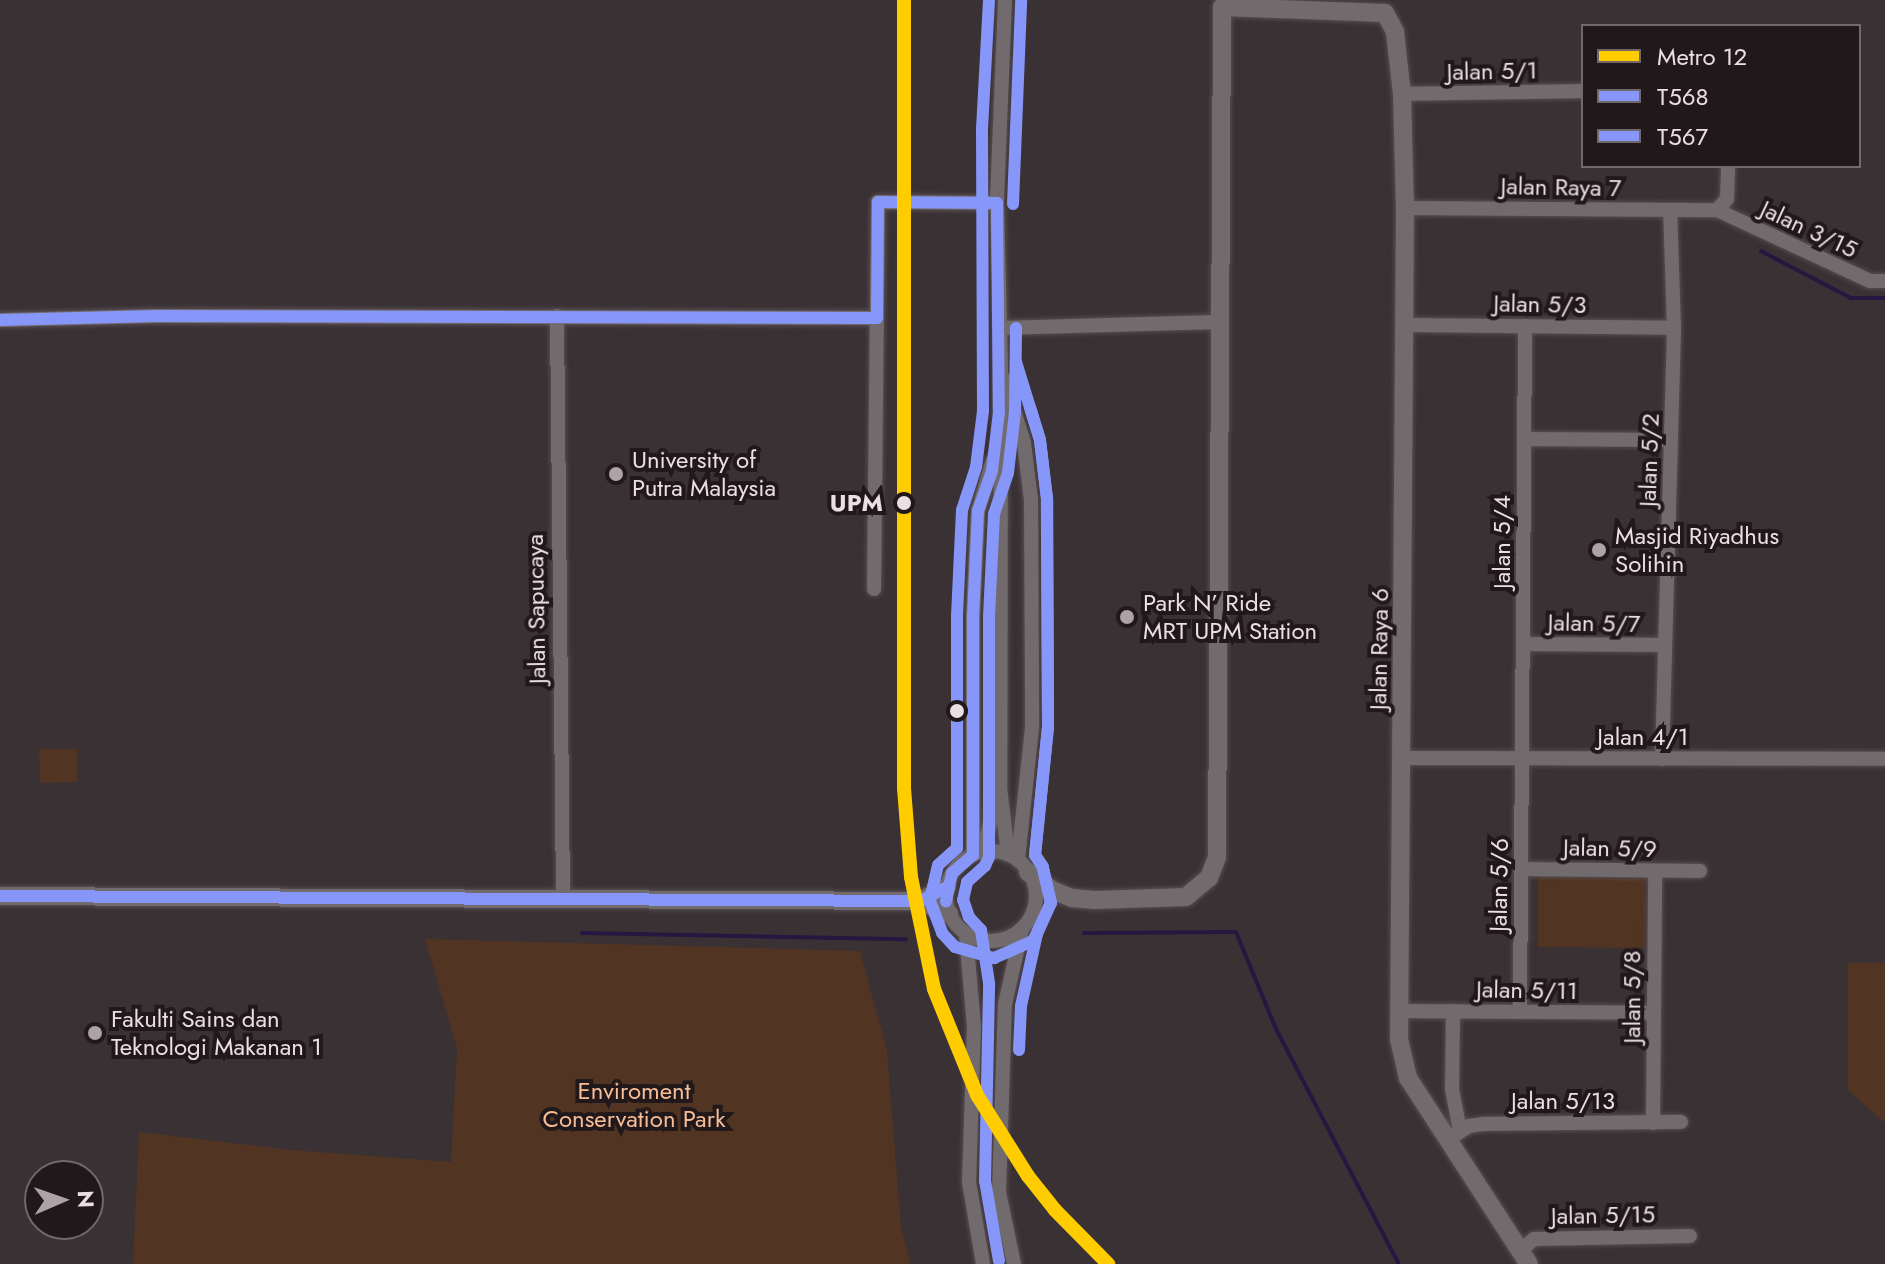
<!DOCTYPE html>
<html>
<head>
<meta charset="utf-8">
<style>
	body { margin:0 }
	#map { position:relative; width:1885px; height:1264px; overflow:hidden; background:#3a3135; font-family:Jost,sans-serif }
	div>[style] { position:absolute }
	.green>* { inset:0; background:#513422 }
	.stream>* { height:4px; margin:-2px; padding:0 2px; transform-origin:2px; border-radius:2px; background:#231840 }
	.roads { filter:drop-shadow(0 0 2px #564d51) drop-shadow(0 0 2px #564d51) }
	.minor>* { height:14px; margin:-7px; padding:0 7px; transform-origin:7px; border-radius:7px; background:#726b6e }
	.minor>.ring { margin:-7px; padding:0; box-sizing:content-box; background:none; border:14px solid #726b6e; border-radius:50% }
	.tertiary>* { height:18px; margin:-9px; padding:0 9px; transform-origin:9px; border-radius:9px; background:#726b6e }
	.bus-1>* { height:12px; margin:-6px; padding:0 6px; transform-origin:6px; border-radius:6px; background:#8697f9 }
	.bus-2>* { height:12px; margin:-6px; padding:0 6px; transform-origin:6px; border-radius:6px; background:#8697f9 }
	.bus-3>* { height:12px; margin:-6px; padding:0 6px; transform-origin:6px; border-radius:6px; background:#8697f9 }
	.metro-1>* { height:14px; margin:-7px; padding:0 7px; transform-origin:7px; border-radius:7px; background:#fc0 }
	.dots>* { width:22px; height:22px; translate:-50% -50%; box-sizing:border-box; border:4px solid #20181b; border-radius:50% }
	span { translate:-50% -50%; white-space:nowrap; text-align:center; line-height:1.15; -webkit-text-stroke:8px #20181b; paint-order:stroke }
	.street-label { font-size:24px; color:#ebdfe3 }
	.poi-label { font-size:24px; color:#ebdfe3 }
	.left { translate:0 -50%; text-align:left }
	.stop-label { font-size:24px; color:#ebdfe3; font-weight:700 }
	.right { translate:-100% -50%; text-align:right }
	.park-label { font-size:24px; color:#f8bd95 }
	.legend { position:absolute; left:1581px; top:24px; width:280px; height:144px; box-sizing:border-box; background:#20181b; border:2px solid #71686b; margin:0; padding:10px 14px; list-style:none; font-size:24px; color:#ebdfe3 }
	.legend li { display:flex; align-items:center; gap:16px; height:40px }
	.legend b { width:40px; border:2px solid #71686b }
	.north { position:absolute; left:24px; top:1160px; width:80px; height:80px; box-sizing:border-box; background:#20181b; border:2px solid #71686b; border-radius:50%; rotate:88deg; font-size:22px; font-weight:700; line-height:32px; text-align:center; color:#ebdfe3 }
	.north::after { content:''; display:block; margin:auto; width:28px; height:36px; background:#ada2a6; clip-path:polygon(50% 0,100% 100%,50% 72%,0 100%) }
</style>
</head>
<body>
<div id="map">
	<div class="green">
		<i style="clip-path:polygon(39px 749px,77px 749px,77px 782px,40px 783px)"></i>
		<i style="clip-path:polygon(1538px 874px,1645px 875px,1645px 948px,1538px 947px)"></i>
		<i style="clip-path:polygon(425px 939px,860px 951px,887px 1051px,901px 1228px,911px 1264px,133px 1264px,139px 1132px,291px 1150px,451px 1162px,457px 1048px)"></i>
		<i style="clip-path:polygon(1848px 963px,1885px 963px,1885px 1123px,1848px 1090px)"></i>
	</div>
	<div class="stream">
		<i style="left:1761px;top:251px;width:102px;rotate:27.6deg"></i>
		<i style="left:1851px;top:298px;width:34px"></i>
		<i style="left:582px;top:933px;width:324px;rotate:1.1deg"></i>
		<i style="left:1084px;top:933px;width:152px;rotate:-0.4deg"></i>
		<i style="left:1236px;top:932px;width:105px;rotate:67.6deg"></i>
		<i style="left:1276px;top:1029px;width:265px;rotate:62.4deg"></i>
	</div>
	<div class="roads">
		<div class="minor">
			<i style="left:1005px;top:0;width:203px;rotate:92.3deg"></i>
			<i style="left:997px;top:203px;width:164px;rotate:88.6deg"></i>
			<i style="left:1001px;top:367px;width:420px;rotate:90.1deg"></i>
			<i style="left:1000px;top:787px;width:68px;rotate:83.3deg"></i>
			<i style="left:1402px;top:94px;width:181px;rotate:-0.9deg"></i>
			<i style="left:1405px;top:208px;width:312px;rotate:0.4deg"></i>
			<i style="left:1717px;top:210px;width:169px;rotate:24.9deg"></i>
			<i style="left:1870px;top:281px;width:15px"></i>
			<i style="left:1717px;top:210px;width:15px;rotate:-48deg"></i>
			<i style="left:1727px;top:199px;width:33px;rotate:-88deg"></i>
			<i style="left:557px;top:316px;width:585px;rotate:89.41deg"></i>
			<i style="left:0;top:320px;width:157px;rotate:-1.5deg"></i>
			<i style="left:157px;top:316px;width:720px;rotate:0.16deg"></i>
			<i style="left:1405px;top:325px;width:269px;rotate:0.6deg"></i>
			<i style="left:1000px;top:328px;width:218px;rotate:-1.6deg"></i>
			<i style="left:1004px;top:379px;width:67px;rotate:72.6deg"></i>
			<i style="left:1024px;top:443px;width:57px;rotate:83deg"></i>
			<i style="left:1031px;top:500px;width:228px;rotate:89.7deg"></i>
			<i style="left:1032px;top:728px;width:133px;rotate:96.1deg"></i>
			<i style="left:1524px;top:439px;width:147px;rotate:0.4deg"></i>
			<i style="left:874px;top:589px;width:387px;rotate:-89.4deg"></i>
			<i style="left:878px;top:202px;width:119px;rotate:0.5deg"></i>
			<i style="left:1523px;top:644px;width:142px;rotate:0.4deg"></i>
			<i style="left:1402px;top:758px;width:483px;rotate:0.1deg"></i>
			<i style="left:1662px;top:759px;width:431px;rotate:-88.4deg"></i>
			<i style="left:1674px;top:328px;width:118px;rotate:-91.9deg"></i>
			<i class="ring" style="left:946px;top:851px;width:76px;height:76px"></i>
			<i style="left:983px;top:852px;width:64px;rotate:-76.4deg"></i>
			<i style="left:973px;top:855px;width:239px;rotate:-90deg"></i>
			<i style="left:973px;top:616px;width:105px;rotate:-87.3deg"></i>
			<i style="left:978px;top:511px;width:53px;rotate:-73.6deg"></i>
			<i style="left:1521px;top:869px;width:179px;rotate:0.6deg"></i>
			<i style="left:966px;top:935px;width:91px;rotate:85deg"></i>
			<i style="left:974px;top:1026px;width:156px;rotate:91.8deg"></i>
			<i style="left:969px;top:1182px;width:83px;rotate:80.3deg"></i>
			<i style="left:1399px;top:1011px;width:255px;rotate:0.4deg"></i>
			<i style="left:1453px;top:1011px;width:78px;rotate:90.7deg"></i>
			<i style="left:1452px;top:1089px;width:43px;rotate:79.2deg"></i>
			<i style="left:1520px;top:1012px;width:686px;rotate:-89.58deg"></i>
			<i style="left:1653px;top:1123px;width:252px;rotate:-89.5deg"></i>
			<i style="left:1449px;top:1139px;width:24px;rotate:-33deg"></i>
			<i style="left:1469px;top:1126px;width:15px;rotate:-8deg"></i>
			<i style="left:1484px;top:1124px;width:197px;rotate:-0.6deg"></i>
			<i style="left:1520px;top:1251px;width:18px;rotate:-41deg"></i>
			<i style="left:1534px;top:1239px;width:156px;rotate:-1.1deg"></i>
			<i style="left:1014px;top:1264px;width:74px;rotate:-101.8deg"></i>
			<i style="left:999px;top:1192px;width:188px;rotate:-88.2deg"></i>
			<i style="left:1005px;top:1004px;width:77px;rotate:-77.2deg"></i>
		</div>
		<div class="tertiary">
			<i style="left:1028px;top:872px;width:30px;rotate:37deg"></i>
			<i style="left:1052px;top:890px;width:22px;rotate:22deg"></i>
			<i style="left:1072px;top:898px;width:22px;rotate:5deg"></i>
			<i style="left:1094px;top:900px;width:92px;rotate:-1.9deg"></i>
			<i style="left:1186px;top:897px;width:30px;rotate:-40deg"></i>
			<i style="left:1209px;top:878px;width:22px;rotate:-69deg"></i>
			<i style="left:1217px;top:857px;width:850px;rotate:-89.66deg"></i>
			<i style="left:1222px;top:7px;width:163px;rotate:2.1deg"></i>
			<i style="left:1385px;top:13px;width:21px;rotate:62deg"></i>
			<i style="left:1395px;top:32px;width:62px;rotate:83.6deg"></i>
			<i style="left:1402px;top:94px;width:114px;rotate:88.5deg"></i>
			<i style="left:1405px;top:208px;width:831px;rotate:90.41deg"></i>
			<i style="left:1399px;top:1039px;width:40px;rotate:77deg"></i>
			<i style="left:1408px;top:1078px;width:222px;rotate:57deg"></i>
			<i style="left:0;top:896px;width:920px;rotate:0.31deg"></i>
			<i style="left:920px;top:901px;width:32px;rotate:24deg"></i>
			<i style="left:920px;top:901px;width:30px;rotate:-27deg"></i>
		</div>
	</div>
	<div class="bus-1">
		<i style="left:0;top:320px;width:157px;rotate:-1.5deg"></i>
		<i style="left:157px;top:316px;width:720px;rotate:0.16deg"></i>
		<i style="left:877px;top:318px;width:116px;rotate:-89.5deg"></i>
		<i style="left:878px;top:202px;width:119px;rotate:0.5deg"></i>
		<i style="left:997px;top:203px;width:209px;rotate:89.5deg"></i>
		<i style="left:999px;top:412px;width:59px;rotate:96.8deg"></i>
		<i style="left:992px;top:471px;width:42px;rotate:109.3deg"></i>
		<i style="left:978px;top:511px;width:105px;rotate:92.7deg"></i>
		<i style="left:973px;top:616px;width:239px;rotate:90deg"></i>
		<i style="left:973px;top:855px;width:28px;rotate:139deg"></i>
		<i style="left:952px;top:873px;width:29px;rotate:102deg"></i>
		<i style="left:0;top:896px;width:920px;rotate:0.31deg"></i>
		<i style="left:920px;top:901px;width:30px;rotate:-27deg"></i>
	</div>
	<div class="bus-2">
		<i style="left:1013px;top:204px;width:203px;rotate:-87.7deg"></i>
		<i style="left:1019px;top:1050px;width:44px;rotate:-87.4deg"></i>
		<i style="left:1021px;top:1006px;width:74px;rotate:-77.5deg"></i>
		<i style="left:1037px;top:934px;width:34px;rotate:-66deg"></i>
		<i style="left:1051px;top:903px;width:37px;rotate:-103deg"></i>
		<i style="left:1043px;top:867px;width:14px;rotate:-124deg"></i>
		<i style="left:1035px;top:855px;width:128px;rotate:-84.2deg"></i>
		<i style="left:1048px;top:728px;width:228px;rotate:-90.3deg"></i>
		<i style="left:1047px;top:500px;width:60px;rotate:-96.7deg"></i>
		<i style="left:1040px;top:440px;width:34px;rotate:-107deg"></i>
		<i style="left:999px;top:1261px;width:81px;rotate:-99.9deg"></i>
		<i style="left:985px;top:1181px;width:198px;rotate:-88.8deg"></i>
		<i style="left:989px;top:983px;width:54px;rotate:-98.6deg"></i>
		<i style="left:981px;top:930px;width:18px;rotate:-133deg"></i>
		<i style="left:969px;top:917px;width:18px;rotate:-109deg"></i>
		<i style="left:963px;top:900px;width:18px;rotate:-77deg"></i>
		<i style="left:967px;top:882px;width:24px;rotate:-42deg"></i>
		<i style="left:985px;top:866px;width:10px;rotate:-66deg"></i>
		<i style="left:989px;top:857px;width:241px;rotate:-90deg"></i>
		<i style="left:989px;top:616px;width:102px;rotate:-87.2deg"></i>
		<i style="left:994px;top:514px;width:43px;rotate:-71.1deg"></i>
		<i style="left:1008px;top:473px;width:61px;rotate:-83.5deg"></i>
		<i style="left:1015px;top:412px;width:84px;rotate:-89.3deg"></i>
	</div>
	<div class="bus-3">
		<i style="left:989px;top:0;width:129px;rotate:93.1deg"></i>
		<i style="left:982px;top:129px;width:282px;rotate:89.8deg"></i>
		<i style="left:983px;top:411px;width:56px;rotate:97.1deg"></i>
		<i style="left:976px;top:467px;width:45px;rotate:108deg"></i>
		<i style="left:962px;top:510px;width:106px;rotate:92.7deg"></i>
		<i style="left:957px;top:616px;width:232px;rotate:90deg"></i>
		<i style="left:957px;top:848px;width:25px;rotate:138deg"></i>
		<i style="left:938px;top:865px;width:37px;rotate:103deg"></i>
		<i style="left:930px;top:901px;width:34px;rotate:69deg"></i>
		<i style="left:942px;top:933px;width:19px;rotate:47deg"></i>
		<i style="left:955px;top:947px;width:41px;rotate:15.8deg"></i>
		<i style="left:994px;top:958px;width:43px;rotate:-23.6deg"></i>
		<i style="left:1033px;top:941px;width:42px;rotate:-64.7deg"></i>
		<i style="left:1051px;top:903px;width:37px;rotate:-103deg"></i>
		<i style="left:1043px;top:867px;width:14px;rotate:-124deg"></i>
		<i style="left:1035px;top:855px;width:128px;rotate:-84.2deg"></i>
		<i style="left:1048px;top:728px;width:230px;rotate:-90.2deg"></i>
		<i style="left:1047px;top:498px;width:58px;rotate:-96.9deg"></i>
		<i style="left:1040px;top:440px;width:82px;rotate:-107.1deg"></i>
	</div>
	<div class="metro-1">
		<i style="left:904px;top:0;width:788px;rotate:90deg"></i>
		<i style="left:904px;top:788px;width:89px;rotate:85.5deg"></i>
		<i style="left:911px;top:877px;width:114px;rotate:78.4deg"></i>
		<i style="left:934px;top:989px;width:114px;rotate:67.9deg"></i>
		<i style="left:977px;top:1095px;width:96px;rotate:57.8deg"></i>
		<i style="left:1028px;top:1176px;width:43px;rotate:51.5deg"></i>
		<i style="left:1055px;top:1210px;width:76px;rotate:45.5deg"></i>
	</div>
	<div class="dots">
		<i style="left:616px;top:474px;background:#ada2a6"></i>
		<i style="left:904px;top:503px;background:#ebdfe3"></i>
		<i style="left:1599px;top:550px;background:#ada2a6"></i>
		<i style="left:1127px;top:617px;background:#ada2a6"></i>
		<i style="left:957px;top:711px;background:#ebdfe3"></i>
		<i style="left:95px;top:1033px;background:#ada2a6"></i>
	</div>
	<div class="street-label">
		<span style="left:1492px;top:71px;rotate:-1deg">Jalan 5/1</span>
		<span style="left:1561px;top:187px;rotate:1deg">Jalan Raya 7</span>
		<span style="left:1809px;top:229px;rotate:25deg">Jalan 3/15</span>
		<span style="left:1540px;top:304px;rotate:1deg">Jalan 5/3</span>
		<span style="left:1649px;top:460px;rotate:-88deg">Jalan 5/2</span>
		<span style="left:1502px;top:542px;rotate:-90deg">Jalan 5/4</span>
		<span style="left:536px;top:609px;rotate:-91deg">Jalan Sapucaya</span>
		<span style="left:1594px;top:623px;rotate:1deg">Jalan 5/7</span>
		<span style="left:1379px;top:649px;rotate:-89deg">Jalan Raya 6</span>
		<span style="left:1643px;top:737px">Jalan 4/1</span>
		<span style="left:1610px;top:848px;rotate:1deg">Jalan 5/9</span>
		<span style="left:1499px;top:885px;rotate:-89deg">Jalan 5/6</span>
		<span style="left:1527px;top:990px;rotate:1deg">Jalan 5/11</span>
		<span style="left:1632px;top:997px;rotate:-90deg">Jalan 5/8</span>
		<span style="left:1563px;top:1101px">Jalan 5/13</span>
		<span style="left:1603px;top:1215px;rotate:-1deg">Jalan 5/15</span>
	</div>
	<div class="poi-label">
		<span class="left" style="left:632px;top:474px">University of<br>Putra Malaysia</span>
		<span class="left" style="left:1615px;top:550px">Masjid Riyadhus<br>Solihin</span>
		<span class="left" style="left:1143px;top:617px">Park N’ Ride<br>MRT UPM Station</span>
		<span class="left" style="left:111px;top:1033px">Fakulti Sains dan<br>Teknologi Makanan 1</span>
	</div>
	<div class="stop-label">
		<span class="right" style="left:883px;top:503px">UPM</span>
	</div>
	<div class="park-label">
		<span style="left:634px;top:1105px">Enviroment<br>Conservation Park</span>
	</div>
	<ul class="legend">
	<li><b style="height:10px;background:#fc0"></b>Metro 12</li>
	<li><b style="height:10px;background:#8697f9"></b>T568</li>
	<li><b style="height:10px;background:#8697f9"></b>T567</li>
	</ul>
	<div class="north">N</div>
</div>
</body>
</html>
